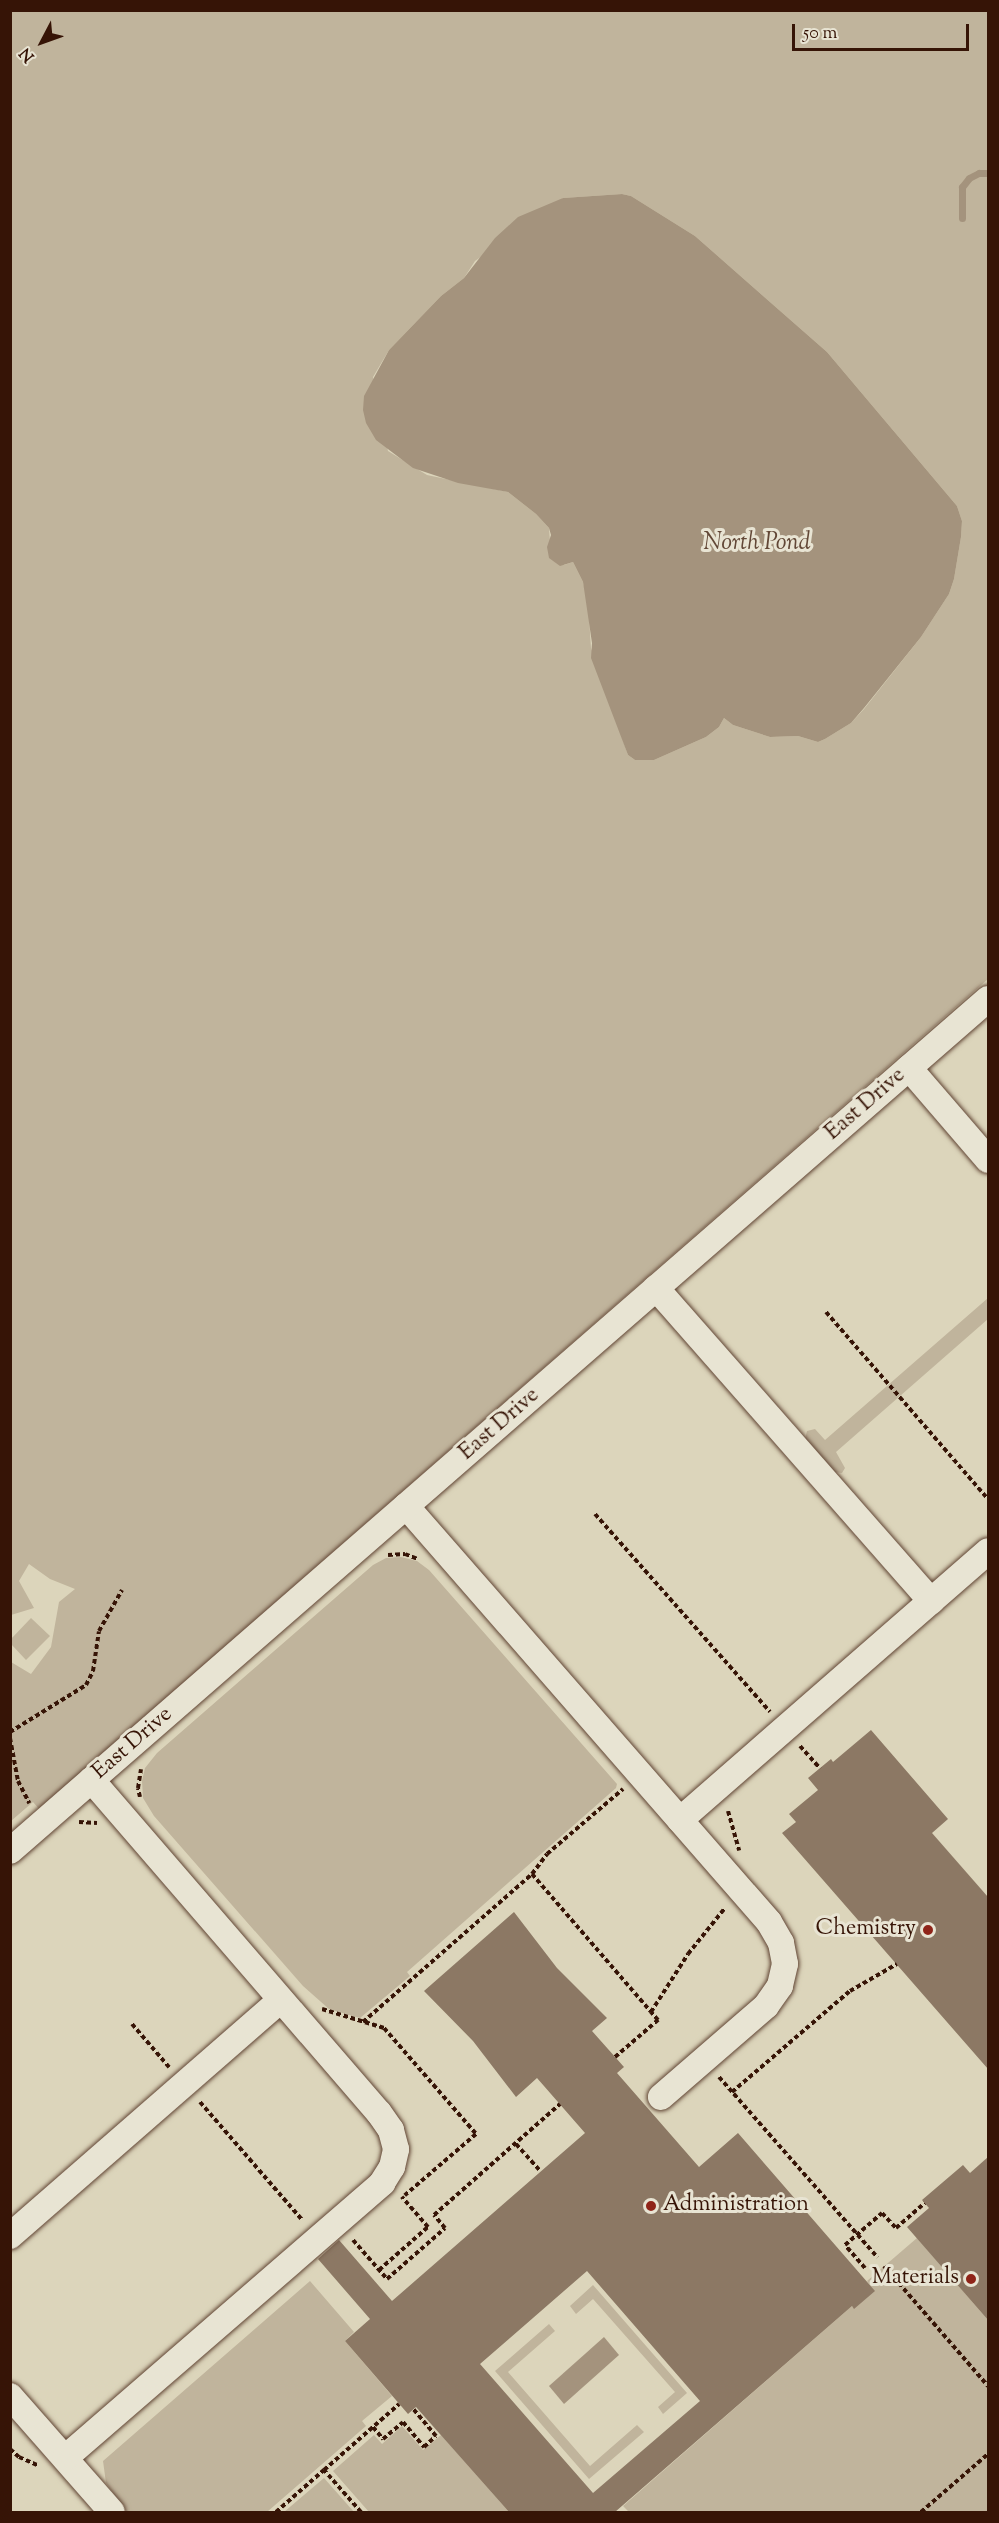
<!DOCTYPE html>
<html>
<head>
<meta charset="utf-8">
<style>
	body { margin:0 }
	#map { position:relative; width:999px; height:2523px; overflow:hidden; background:#dcd5bb; font-family:"Sorts Mill Goudy",serif }
	div>[style] { position:absolute }
	.green>* { inset:0; background:#c0b49c }
	.water>* { inset:0; background:#a4937d }
	.stream>* { height:7px; margin:-3.5px; padding:0 3.5px; transform-origin:3.5px; border-radius:3.5px; background:#a4937d }
	.building>* { inset:0; background:#8c7864 }
	.path>* { height:4px; margin-top:-2px; transform-origin:0; background:repeating-linear-gradient(90deg,#361406 0 4.5px,transparent 0 7.5px) }
	.roads { filter:drop-shadow(0 0 2px #604433) drop-shadow(0 0 2px #604433) }
	.minor>* { height:26px; margin:-13px; padding:0 13px; transform-origin:13px; border-radius:13px; background:#e8e4d3 }
	.dots>* { width:16px; height:16px; translate:-50% -50%; box-sizing:border-box; border:3px solid #e8e4d3; border-radius:50% }
	span { translate:-50% -50%; white-space:nowrap; text-align:center; line-height:1.15; -webkit-text-stroke:6px #e8e4d3; paint-order:stroke }
	.street-label { font-size:22px; color:#361406 }
	.poi-label { font-size:22px; color:#361406 }
	.right { translate:-100% -50%; text-align:right }
	.left { translate:0 -50%; text-align:left }
	.water-label { font-size:24px; color:#624736; font-style:italic }
	.frame { position:absolute; inset:0; border:12px solid #361406; pointer-events:none }
	.north { position:absolute; left:12px; top:12px; width:60px; height:60px; -webkit-text-stroke:4px #e8e4d3; paint-order:stroke; rotate:229deg; font-size:16px; font-weight:700; line-height:24px; text-align:center; color:#361406 }
	.north::after { content:''; display:block; margin:auto; width:21px; height:27px; background:#361406; clip-path:polygon(50% 0,100% 100%,50% 72%,0 100%) }
	.scale { position:absolute; left:792px; top:24px; width:177px; height:27px; box-sizing:border-box; border:3px solid #361406; border-top:0; padding-left:8px; font-size:18px; line-height:21px; white-space:nowrap; color:#361406; -webkit-text-stroke:4px #e8e4d3; paint-order:stroke }
</style>
</head>
<body>
<div id="map">
	<div class="green">
		<i style="clip-path:polygon(evenodd,10px 11px,988px 11px,988px 979px,39px 1809px,33px 1802px,11px 1821px,11px 1662px,31px 1674px,51px 1647px,59px 1602px,75px 1589px,50px 1579px,29px 1564px,19px 1581px,34px 1608px,11px 1615px,10px 11px,622px 194px,631px 196px,695px 236px,827px 352px,957px 506px,962px 521px,961px 537px,954px 579px,949px 594px,921px 637px,864px 709px,851px 723px,825px 739px,818px 742px,798px 736px,770px 737px,733px 725px,724px 718px,719px 727px,706px 737px,654px 760px,635px 760px,628px 755px,591px 648px,588px 602px,583px 582px,573px 562px,564px 565px,550px 541px,549px 528px,536px 514px,508px 492px,427px 475px,388px 451px,373px 377px,389px 350px,441px 296px,464px 278px,475px 261px,563px 198px,622px 194px)"></i>
		<i style="clip-path:polygon(988px 1298px,988px 1319px,836px 1452px,845px 1468px,842px 1473px,834px 1472px,805px 1439px,807px 1431px,815px 1429px,825px 1440px)"></i>
		<i style="clip-path:polygon(401px 1557px,417px 1561px,429px 1570px,617px 1784px,616px 1788px,407px 1972px,410px 1976px,360px 2018px,329px 2009px,303px 1986px,154px 1816px,143px 1798px,142px 1781px,145px 1768px,157px 1753px,373px 1565px,386px 1558px)"></i>
		<i style="clip-path:polygon(31px 1618px,50px 1636px,26px 1660px,11px 1644px,11px 1639px)"></i>
		<i style="clip-path:polygon(917px 2238px,988px 2320px,988px 2512px,629px 2512px,623px 2506px,852px 2306px,854px 2308px,874px 2291px,867px 2281px)"></i>
		<i style="clip-path:polygon(310px 2281px,354px 2332px,345px 2341px,392px 2396px,362px 2421px,366px 2426px,267px 2512px,127px 2512px,106px 2483px,103px 2461px)"></i>
		<i style="clip-path:polygon(593px 2285px,687px 2393px,663px 2414px,658px 2407px,675px 2392px,593px 2299px,576px 2314px,570px 2306px)"></i>
		<i style="clip-path:polygon(549px 2324px,555px 2331px,508px 2372px,590px 2466px,637px 2425px,644px 2432px,589px 2479px,495px 2371px)"></i>
		<i style="clip-path:polygon(402px 2426px,423px 2450px,441px 2435px,509px 2512px,369px 2512px,333px 2471px,374px 2435px,382px 2444px)"></i>
		<i style="clip-path:polygon(324px 2478px,354px 2512px,284px 2512px)"></i>
	</div>
	<div class="water">
		<i style="clip-path:polygon(622px 194px,631px 196px,695px 236px,827px 352px,957px 506px,962px 521px,961px 537px,954px 579px,949px 594px,921px 637px,864px 708px,851px 723px,825px 739px,818px 742px,798px 736px,770px 737px,733px 725px,724px 718px,719px 727px,706px 737px,654px 760px,635px 760px,628px 755px,591px 658px,592px 643px,583px 582px,573px 562px,560px 566px,549px 558px,547px 547px,551px 535px,549px 528px,536px 514px,508px 492px,458px 483px,413px 468px,376px 440px,366px 423px,363px 410px,364px 396px,389px 350px,441px 296px,464px 278px,495px 238px,518px 217px,563px 198px)"></i>
		<i style="clip-path:polygon(604px 2337px,619px 2355px,564px 2404px,549px 2386px)"></i>
	</div>
	<div class="stream">
		<i style="left:962px;top:218px;width:31px;rotate:-90deg"></i>
		<i style="left:962px;top:187px;width:11px;rotate:-52deg"></i>
		<i style="left:969px;top:178px;width:11px;rotate:-27deg"></i>
		<i style="left:979px;top:173px;width:9px"></i>
	</div>
	<div class="building">
		<i style="clip-path:polygon(871px 1730px,948px 1819px,932px 1833px,988px 1897px,988px 2069px,782px 1833px,796px 1822px,789px 1814px,818px 1790px,808px 1778px,831px 1759px,833px 1762px)"></i>
		<i style="clip-path:polygon(evenodd,514px 1912px,557px 1968px,607px 2018px,592px 2031px,624px 2067px,617px 2073px,699px 2167px,738px 2133px,875px 2291px,854px 2309px,852px 2306px,615px 2512px,509px 2512px,416px 2407px,408px 2414px,345px 2341px,370px 2319px,318px 2259px,339px 2240px,392px 2301px,585px 2133px,537px 2078px,516px 2097px,473px 2041px,424px 1991px,514px 1912px,587px 2271px,700px 2401px,593px 2493px,480px 2364px,587px 2271px)"></i>
		<i style="clip-path:polygon(988px 2157px,988px 2320px,907px 2227px,929px 2208px,922px 2200px,963px 2165px,970px 2173px)"></i>
	</div>
	<div class="path">
		<i style="left:826px;top:1312px;width:247px;rotate:49.1deg"></i>
		<i style="left:595px;top:1514px;width:264px;rotate:48.5deg"></i>
		<i style="left:388px;top:1555px;width:17px;rotate:-3deg"></i>
		<i style="left:405px;top:1554px;width:14px;rotate:21deg"></i>
		<i style="left:10px;top:1732px;width:89px;rotate:-31.7deg"></i>
		<i style="left:86px;top:1685px;width:16px;rotate:-63deg"></i>
		<i style="left:93px;top:1671px;width:40px;rotate:-81.5deg"></i>
		<i style="left:99px;top:1631px;width:47px;rotate:-60.7deg"></i>
		<i style="left:10px;top:1738px;width:44px;rotate:79.5deg"></i>
		<i style="left:18px;top:1781px;width:25px;rotate:63deg"></i>
		<i style="left:800px;top:1746px;width:30px;rotate:48deg"></i>
		<i style="left:140px;top:1797px;width:9px;rotate:-103deg"></i>
		<i style="left:138px;top:1788px;width:19px;rotate:-81deg"></i>
		<i style="left:728px;top:1811px;width:41px;rotate:74.2deg"></i>
		<i style="left:79px;top:1822px;width:18px;rotate:3deg"></i>
		<i style="left:532px;top:1874px;width:25px;rotate:-53deg"></i>
		<i style="left:547px;top:1854px;width:100px;rotate:-40.5deg"></i>
		<i style="left:322px;top:2009px;width:65px;rotate:17deg"></i>
		<i style="left:384px;top:2028px;width:140px;rotate:49deg"></i>
		<i style="left:476px;top:2134px;width:94px;rotate:139.3deg"></i>
		<i style="left:363px;top:2022px;width:225px;rotate:-41.2deg"></i>
		<i style="left:532px;top:1874px;width:182px;rotate:49.2deg"></i>
		<i style="left:651px;top:2012px;width:69px;rotate:-57.5deg"></i>
		<i style="left:688px;top:1954px;width:59px;rotate:-51.2deg"></i>
		<i style="left:132px;top:2024px;width:57px;rotate:49.3deg"></i>
		<i style="left:615px;top:2057px;width:57px;rotate:-40.7deg"></i>
		<i style="left:658px;top:2020px;width:11px;rotate:-131deg"></i>
		<i style="left:719px;top:2077px;width:240px;rotate:48.7deg"></i>
		<i style="left:732px;top:2092px;width:155px;rotate:-40.6deg"></i>
		<i style="left:850px;top:1991px;width:54px;rotate:-29.9deg"></i>
		<i style="left:200px;top:2102px;width:157px;rotate:49.1deg"></i>
		<i style="left:516px;top:2144px;width:36px;rotate:48deg"></i>
		<i style="left:353px;top:2240px;width:52px;rotate:48.9deg"></i>
		<i style="left:387px;top:2279px;width:77px;rotate:-41.3deg"></i>
		<i style="left:445px;top:2228px;width:17px;rotate:-130deg"></i>
		<i style="left:434px;top:2215px;width:168px;rotate:-41.4deg"></i>
		<i style="left:884px;top:2266px;width:159px;rotate:49.1deg"></i>
		<i style="left:865px;top:2268px;width:30px;rotate:-131deg"></i>
		<i style="left:845px;top:2245px;width:49px;rotate:-40.9deg"></i>
		<i style="left:882px;top:2213px;width:21px;rotate:47deg"></i>
		<i style="left:896px;top:2228px;width:38px;rotate:-41deg"></i>
		<i style="left:379px;top:2270px;width:65px;rotate:-41.3deg"></i>
		<i style="left:428px;top:2227px;width:40px;rotate:-131deg"></i>
		<i style="left:373px;top:2427px;width:16px;rotate:50deg"></i>
		<i style="left:383px;top:2439px;width:26px;rotate:-40deg"></i>
		<i style="left:403px;top:2422px;width:33px;rotate:50deg"></i>
		<i style="left:424px;top:2447px;width:16px;rotate:-43deg"></i>
		<i style="left:436px;top:2436px;width:35px;rotate:-130deg"></i>
		<i style="left:10px;top:2449px;width:12px;rotate:42deg"></i>
		<i style="left:19px;top:2457px;width:20px;rotate:24deg"></i>
		<i style="left:276px;top:2512px;width:64px;rotate:-41.2deg"></i>
		<i style="left:361px;top:2512px;width:56px;rotate:-131.4deg"></i>
		<i style="left:324px;top:2470px;width:100px;rotate:-41.3deg"></i>
		<i style="left:921px;top:2512px;width:89px;rotate:-40.9deg"></i>
	</div>
	<div class="roads">
		<div class="minor">
			<i style="left:909px;top:1068px;width:121px;rotate:49.3deg"></i>
			<i style="left:656px;top:1288px;width:417px;rotate:48.7deg"></i>
			<i style="left:406px;top:1506px;width:552px;rotate:48.89deg"></i>
			<i style="left:769px;top:1922px;width:24px;rotate:60deg"></i>
			<i style="left:781px;top:1943px;width:21px;rotate:79deg"></i>
			<i style="left:785px;top:1964px;width:23px;rotate:103deg"></i>
			<i style="left:780px;top:1986px;width:24px;rotate:125deg"></i>
			<i style="left:766px;top:2006px;width:139px;rotate:139.1deg"></i>
			<i style="left:680px;top:1820px;width:409px;rotate:-41.1deg"></i>
			<i style="left:10px;top:1851px;width:1297px;rotate:-41.06deg"></i>
			<i style="left:10px;top:2236px;width:359px;rotate:-41.1deg"></i>
			<i style="left:10px;top:2396px;width:154px;rotate:48.7deg"></i>
			<i style="left:65px;top:2458px;width:420px;rotate:-40.9deg"></i>
			<i style="left:382px;top:2183px;width:19px;rotate:-58deg"></i>
			<i style="left:392px;top:2167px;width:18px;rotate:-77deg"></i>
			<i style="left:396px;top:2149px;width:20px;rotate:-105deg"></i>
			<i style="left:391px;top:2130px;width:21px;rotate:-125deg"></i>
			<i style="left:379px;top:2113px;width:440px;rotate:-130.8deg"></i>
		</div>
	</div>
	<div class="dots">
		<i style="left:928px;top:1930px;background:#8f2418"></i>
		<i style="left:651px;top:2206px;background:#8f2418"></i>
		<i style="left:971px;top:2279px;background:#8f2418"></i>
	</div>
	<div class="street-label">
		<span style="left:866px;top:1105px;rotate:-41deg">East Drive</span>
		<span style="left:500px;top:1425px;rotate:-41deg">East Drive</span>
		<span style="left:133px;top:1744px;rotate:-41deg">East Drive</span>
	</div>
	<div class="poi-label">
		<span class="right" style="left:916px;top:1930px">Chemistry</span>
		<span class="left" style="left:663px;top:2206px">Administration</span>
		<span class="right" style="left:959px;top:2279px">Materials</span>
	</div>
	<div class="water-label">
		<span style="left:757px;top:544px">North Pond</span>
	</div>
	<div class="frame"></div>
	<div class="north">N</div>
	<div class="scale">50 m</div>
</div>
</body>
</html>
